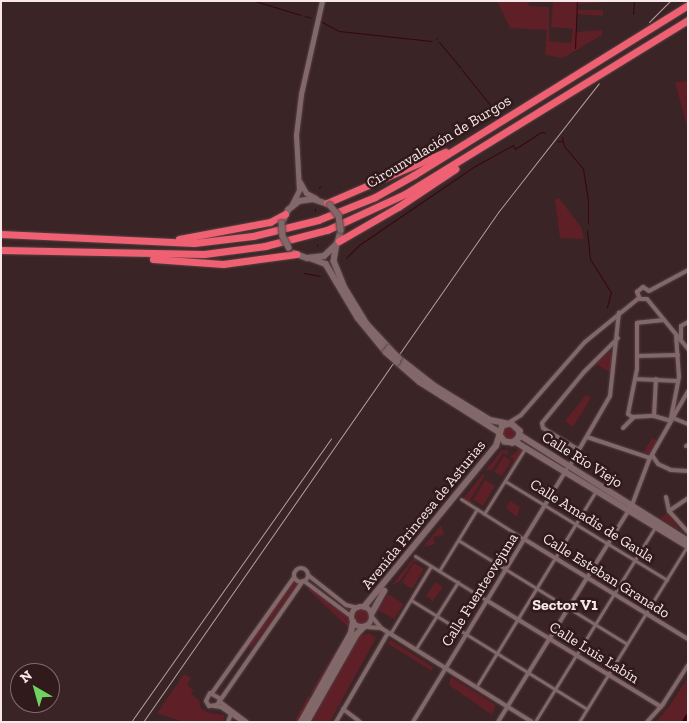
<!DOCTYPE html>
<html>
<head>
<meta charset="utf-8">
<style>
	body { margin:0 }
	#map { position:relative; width:689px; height:723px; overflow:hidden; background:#3a2425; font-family:"Zilla Slab",serif }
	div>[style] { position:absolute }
	.green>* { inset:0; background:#5f1f27 }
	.round { border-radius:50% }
	.stream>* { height:1px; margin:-0.5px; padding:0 0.5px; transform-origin:0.5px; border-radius:0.5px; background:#38050f }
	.river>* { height:6px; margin:-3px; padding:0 3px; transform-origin:3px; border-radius:3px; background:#38050f }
	.roads { filter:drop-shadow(0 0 1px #554143) drop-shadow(0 0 1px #554143) }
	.pedestrian>* { height:3px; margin:-1.5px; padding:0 1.5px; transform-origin:1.5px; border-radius:1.5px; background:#836869 }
	.minor>* { height:4px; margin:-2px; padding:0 2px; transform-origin:2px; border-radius:2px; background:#836869 }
	.minor>.ring { margin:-2px; padding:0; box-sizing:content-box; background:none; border:4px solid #836869; border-radius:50% }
	.tertiary>* { height:5px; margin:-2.5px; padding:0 2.5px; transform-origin:2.5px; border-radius:2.5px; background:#836869 }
	.secondary>* { height:5.5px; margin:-2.75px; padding:0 2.75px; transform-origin:2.75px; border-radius:2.75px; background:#836869 }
	.secondary>.ring { margin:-2.75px; padding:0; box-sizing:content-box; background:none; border:5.5px solid #836869; border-radius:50% }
	.motorway>* { height:7px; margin:-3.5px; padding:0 3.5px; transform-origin:3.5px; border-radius:3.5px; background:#ee6072 }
	.rail>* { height:1px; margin:-0.5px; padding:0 0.5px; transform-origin:0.5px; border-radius:0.5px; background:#b2a0a1 }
	.bridges { filter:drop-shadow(0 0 1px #554143) drop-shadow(0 0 1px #554143) }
	.secondary-bridge>* { height:5.5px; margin:-2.75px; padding:0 2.75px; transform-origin:2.75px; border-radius:2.75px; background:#836869 }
	span { translate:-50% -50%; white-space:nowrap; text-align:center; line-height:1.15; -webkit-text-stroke:5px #301a1c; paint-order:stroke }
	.street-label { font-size:15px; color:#f8e8e9 }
	.neighbourhood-label { font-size:16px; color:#f8e8e9; font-weight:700 }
	.frame { position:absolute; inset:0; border:2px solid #f8e8e9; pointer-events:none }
	.north { position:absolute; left:10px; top:663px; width:50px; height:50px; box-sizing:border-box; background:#301a1c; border:1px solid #806c6e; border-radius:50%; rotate:322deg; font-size:14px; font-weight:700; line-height:20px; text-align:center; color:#f8e8e9 }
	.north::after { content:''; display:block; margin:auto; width:18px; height:22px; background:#6ed361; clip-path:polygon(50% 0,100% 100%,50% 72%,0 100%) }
</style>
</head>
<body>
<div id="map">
	<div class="green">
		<i style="clip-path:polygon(497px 1px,528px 1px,529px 6px,549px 7px,549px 41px,571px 43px,573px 29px,551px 27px,553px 1px,625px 1px,578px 4px,578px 10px,603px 10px,603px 16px,577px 14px,576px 32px,602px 30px,602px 35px,563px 58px,545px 55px,547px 30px,510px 28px)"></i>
		<i style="clip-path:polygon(688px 81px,688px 130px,675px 82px)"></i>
		<i style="clip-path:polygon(559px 198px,581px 227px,584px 239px,560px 238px,555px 200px)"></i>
		<i style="clip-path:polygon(609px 352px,612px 354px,610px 372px,596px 364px)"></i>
		<i style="clip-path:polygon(586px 395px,591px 398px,573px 427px,565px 421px)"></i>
		<i class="round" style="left:503px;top:426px;width:14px;height:14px"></i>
		<i style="clip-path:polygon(652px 438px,658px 441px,650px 453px,643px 453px)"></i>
		<i style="clip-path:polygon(520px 448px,523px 449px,503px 481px,514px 460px,510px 457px)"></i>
		<i style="clip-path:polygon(502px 450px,509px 451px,507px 455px,503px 453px,492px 470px,485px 471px)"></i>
		<i style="clip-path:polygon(504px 456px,511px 461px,502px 476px,494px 472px)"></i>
		<i style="clip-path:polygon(483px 474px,485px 475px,470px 500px,474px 505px,463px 499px)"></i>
		<i style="clip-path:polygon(485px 480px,495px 486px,483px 506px,473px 500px)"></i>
		<i style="clip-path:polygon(510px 501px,520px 507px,517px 517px,506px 508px)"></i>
		<i style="clip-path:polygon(667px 513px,679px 529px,679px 530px,660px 518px)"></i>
		<i style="clip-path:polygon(441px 525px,444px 535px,433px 537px,435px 544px,423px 547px)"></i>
		<i style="clip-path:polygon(414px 558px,418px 563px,414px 561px,400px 581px,391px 586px)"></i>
		<i style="clip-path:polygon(414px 563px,424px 569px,412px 589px,402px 582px)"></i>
		<i style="clip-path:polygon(294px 581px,298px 584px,252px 648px,248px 646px)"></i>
		<i style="clip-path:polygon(435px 582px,443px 587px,433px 601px,426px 596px)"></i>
		<i style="clip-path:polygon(307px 589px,315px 590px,349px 616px,349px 634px,347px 626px)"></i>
		<i style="clip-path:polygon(388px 594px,404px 604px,394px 619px,378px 610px)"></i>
		<i class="round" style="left:355px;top:610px;width:14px;height:14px"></i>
		<i style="clip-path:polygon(369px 633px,376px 638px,330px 722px,311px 722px,360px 636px)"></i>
		<i style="clip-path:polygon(347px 638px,314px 694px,311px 692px,334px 653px)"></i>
		<i style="clip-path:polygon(391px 640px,433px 667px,432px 671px,387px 643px)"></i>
		<i style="clip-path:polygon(184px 674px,191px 678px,187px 685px,194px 690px,191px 694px,199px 700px,201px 708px,209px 713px,224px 715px,224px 722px,183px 722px,157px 713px)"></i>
		<i style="clip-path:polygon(451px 677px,496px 705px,492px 715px,449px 685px)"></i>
		<i style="clip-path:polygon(688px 677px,688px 722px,656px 722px,670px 705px)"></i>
		<i style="clip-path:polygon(308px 696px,312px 698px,299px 722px,294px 722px)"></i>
	</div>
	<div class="stream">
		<i style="left:255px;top:1px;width:48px;rotate:16.9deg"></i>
		<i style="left:633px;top:14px;width:13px;rotate:-86deg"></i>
		<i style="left:305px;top:16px;width:6px;rotate:18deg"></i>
		<i style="left:320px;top:21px;width:21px;rotate:28deg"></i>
		<i style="left:339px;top:31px;width:93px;rotate:6.2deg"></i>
		<i style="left:436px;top:38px;width:1px;rotate:45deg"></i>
		<i style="left:439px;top:42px;width:34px;rotate:50deg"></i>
		<i style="left:575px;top:48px;width:47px;rotate:-87.6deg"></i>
		<i style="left:462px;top:70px;width:46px;rotate:51.1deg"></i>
		<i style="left:492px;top:114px;width:6px;rotate:-81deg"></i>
		<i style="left:562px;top:137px;width:9px;rotate:77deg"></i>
		<i style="left:564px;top:146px;width:30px;rotate:50deg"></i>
		<i style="left:583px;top:169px;width:30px;rotate:81deg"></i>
		<i style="left:588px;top:199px;width:24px;rotate:90deg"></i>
		<i style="left:557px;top:141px;width:6px"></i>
		<i style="left:319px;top:188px;width:2px;rotate:-63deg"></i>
		<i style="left:315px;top:209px;width:2px;rotate:90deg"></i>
		<i style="left:587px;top:230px;width:29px;rotate:84deg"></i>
		<i style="left:590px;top:259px;width:39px;rotate:58deg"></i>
		<i style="left:611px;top:292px;width:16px;rotate:105deg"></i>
		<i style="left:317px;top:246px;width:2px;rotate:-90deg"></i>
		<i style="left:346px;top:258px;width:18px;rotate:-45deg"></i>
		<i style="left:359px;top:245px;width:140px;rotate:-34.3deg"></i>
		<i style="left:475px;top:166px;width:43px;rotate:-28.9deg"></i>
		<i style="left:513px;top:145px;width:4px;rotate:63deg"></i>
		<i style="left:515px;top:149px;width:31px;rotate:-33deg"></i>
		<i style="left:541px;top:132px;width:4px;rotate:14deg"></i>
		<i style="left:304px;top:273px;width:16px;rotate:11deg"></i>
	</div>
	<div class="river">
		<i style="left:685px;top:722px;width:6px;rotate:-59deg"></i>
	</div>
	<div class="roads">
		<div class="pedestrian">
			<i style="left:505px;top:481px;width:190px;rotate:31.4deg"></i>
			<i style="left:461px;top:499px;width:75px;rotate:32.4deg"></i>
			<i style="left:484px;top:514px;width:79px;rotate:-57.9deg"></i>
			<i style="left:458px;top:540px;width:198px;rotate:31.6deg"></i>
			<i style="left:415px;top:556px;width:84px;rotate:31.8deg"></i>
			<i style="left:439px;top:571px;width:73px;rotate:-58.5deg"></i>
			<i style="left:411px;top:600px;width:207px;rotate:31.8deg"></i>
			<i style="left:390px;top:634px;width:79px;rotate:-58.9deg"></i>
			<i style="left:417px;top:647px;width:77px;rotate:-57.8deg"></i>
			<i style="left:478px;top:684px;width:226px;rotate:-58.6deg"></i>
			<i style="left:536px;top:720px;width:228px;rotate:-58.3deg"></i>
			<i style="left:579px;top:722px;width:204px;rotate:-58.4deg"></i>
		</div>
		<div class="minor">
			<i style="left:649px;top:291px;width:44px;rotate:-28.3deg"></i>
			<i style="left:647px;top:299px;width:65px;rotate:50.6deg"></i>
			<i style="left:647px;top:299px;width:7px;rotate:180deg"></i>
			<i style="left:640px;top:299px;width:8px;rotate:-113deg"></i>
			<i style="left:637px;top:292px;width:8px;rotate:-40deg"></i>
			<i style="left:643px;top:287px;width:7px;rotate:34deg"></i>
			<i style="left:664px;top:320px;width:27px;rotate:174deg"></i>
			<i style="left:637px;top:323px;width:46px;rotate:90deg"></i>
			<i style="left:637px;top:369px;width:46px;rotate:101.3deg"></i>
			<i style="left:628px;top:414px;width:5px;rotate:37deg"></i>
			<i style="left:632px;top:417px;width:22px;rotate:-3deg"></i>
			<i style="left:654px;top:416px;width:18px;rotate:16deg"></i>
			<i style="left:681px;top:341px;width:15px;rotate:-90deg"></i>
			<i style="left:681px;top:326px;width:8px;rotate:-30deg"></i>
			<i style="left:637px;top:356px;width:41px;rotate:-1.4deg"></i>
			<i style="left:635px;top:379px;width:43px;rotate:2.7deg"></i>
			<i style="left:654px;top:416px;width:37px;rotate:-87deg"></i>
			<i style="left:673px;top:418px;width:16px;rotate:22deg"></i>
			<i style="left:672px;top:419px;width:32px;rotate:-60deg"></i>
			<i style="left:510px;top:422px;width:13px;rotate:-32deg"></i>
			<i style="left:521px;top:415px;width:97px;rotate:-48.8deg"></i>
			<i style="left:585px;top:342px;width:70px;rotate:-39.2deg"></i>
			<i style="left:623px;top:428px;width:14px;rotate:-45deg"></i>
			<i style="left:587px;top:437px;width:66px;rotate:18.4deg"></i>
			<i style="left:686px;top:446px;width:2px;rotate:-27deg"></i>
			<i style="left:579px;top:450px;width:42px;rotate:-148.6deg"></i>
			<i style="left:543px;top:428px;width:5px;rotate:-101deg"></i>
			<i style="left:542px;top:423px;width:66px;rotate:-50.5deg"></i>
			<i style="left:584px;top:372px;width:48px;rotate:-45deg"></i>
			<i style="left:652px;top:455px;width:11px;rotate:56deg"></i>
			<i style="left:658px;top:464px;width:14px;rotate:25deg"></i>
			<i style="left:671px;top:470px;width:17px;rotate:3deg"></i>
			<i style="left:569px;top:467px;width:82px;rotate:-60deg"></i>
			<i style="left:610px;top:396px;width:84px;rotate:-83.9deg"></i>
			<i style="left:666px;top:497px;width:14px;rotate:78deg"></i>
			<i style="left:669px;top:511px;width:28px;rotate:48deg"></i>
			<i style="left:669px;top:511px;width:23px;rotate:-34deg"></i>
			<i style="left:524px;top:539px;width:192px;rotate:31.4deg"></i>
			<i class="ring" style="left:294px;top:568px;width:10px;height:10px"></i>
			<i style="left:308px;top:575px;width:48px;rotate:38.3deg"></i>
			<i style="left:346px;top:605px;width:12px;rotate:14deg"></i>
			<i style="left:304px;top:581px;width:60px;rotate:36.9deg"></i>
			<i style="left:486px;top:600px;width:205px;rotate:31.4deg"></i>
			<i style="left:373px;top:618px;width:13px;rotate:51deg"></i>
			<i style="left:367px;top:627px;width:14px;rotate:4deg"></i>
			<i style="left:381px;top:628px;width:178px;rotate:31.9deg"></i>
			<i style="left:212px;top:693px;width:142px;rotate:-54.7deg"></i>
			<i style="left:219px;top:698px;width:10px;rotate:-151deg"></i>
			<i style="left:210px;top:693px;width:9px;rotate:117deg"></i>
			<i style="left:206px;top:701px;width:6px;rotate:59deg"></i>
			<i style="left:209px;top:706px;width:8px;rotate:-7deg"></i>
			<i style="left:217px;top:705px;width:151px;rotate:-55.3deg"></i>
			<i style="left:219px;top:701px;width:35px;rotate:37deg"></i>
			<i style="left:214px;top:706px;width:7px;rotate:8deg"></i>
			<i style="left:221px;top:707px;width:27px;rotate:34deg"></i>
			<i style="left:343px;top:709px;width:21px;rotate:37deg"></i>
			<i style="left:228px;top:722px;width:9px;rotate:-69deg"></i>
			<i style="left:336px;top:722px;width:103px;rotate:-59.7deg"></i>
			<i style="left:413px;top:722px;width:295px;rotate:-58.7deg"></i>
			<i style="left:498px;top:722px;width:255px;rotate:-58.3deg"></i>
			<i style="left:632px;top:505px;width:48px;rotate:-69.3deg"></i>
			<i style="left:649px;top:460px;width:43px;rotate:-60.4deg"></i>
			<i style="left:670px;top:423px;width:47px;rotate:-78.9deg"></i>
			<i style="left:679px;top:377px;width:42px;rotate:-94.1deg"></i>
			<i style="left:647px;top:722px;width:24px;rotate:-48deg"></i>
			<i style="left:663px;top:704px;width:46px;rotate:-57.3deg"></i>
		</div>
		<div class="tertiary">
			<i style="left:300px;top:182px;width:13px;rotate:61deg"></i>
			<i style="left:306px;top:193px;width:11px;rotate:27deg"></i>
			<i style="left:291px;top:206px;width:18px;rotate:-63deg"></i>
			<i style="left:299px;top:190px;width:55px;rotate:-93.1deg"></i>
			<i style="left:296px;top:135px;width:41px;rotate:-83deg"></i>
			<i style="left:301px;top:94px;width:95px;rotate:-77.3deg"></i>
		</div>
		<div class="secondary">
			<i style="left:282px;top:223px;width:14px;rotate:-65deg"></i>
			<i style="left:288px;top:210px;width:14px;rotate:-39deg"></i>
			<i style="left:299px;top:201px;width:14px;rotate:-8deg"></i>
			<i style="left:313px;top:199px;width:18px;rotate:19deg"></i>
			<i style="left:337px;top:244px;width:17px;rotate:100deg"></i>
			<i style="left:334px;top:261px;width:29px;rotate:68deg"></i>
			<i style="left:345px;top:288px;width:42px;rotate:58.6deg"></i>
			<i style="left:367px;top:324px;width:33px;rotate:47deg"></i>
			<i style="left:294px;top:253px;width:14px;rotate:21deg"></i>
			<i style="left:307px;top:258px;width:17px;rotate:-7deg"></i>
			<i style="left:324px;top:256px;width:18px;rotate:-43deg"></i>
			<i style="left:337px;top:244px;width:15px;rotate:-74deg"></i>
			<i style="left:310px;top:258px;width:17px;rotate:21deg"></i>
			<i style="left:326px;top:264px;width:63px;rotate:59.3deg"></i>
			<i style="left:358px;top:318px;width:44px;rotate:50.5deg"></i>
			<i style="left:399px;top:358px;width:46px;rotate:37.9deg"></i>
			<i style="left:435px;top:386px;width:65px;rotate:31.7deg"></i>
			<i style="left:490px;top:420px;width:16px;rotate:11deg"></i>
			<i style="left:397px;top:362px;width:30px;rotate:41deg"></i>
			<i style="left:420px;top:382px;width:93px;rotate:32.3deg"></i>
			<i style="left:520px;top:435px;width:199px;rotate:32.2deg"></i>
			<i style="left:516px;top:442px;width:201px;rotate:31.2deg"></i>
			<i class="ring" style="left:352px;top:607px;width:14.5px;height:14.5px"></i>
			<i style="left:364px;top:607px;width:208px;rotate:-50.7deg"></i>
			<i style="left:496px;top:446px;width:21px;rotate:-73deg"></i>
			<i style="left:502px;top:426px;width:9px;rotate:-18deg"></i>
			<i style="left:511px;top:423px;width:12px;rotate:42deg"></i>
			<i style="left:520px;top:431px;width:7px;rotate:98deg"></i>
			<i style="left:519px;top:438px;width:8px;rotate:140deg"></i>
			<i style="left:513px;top:443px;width:8px;rotate:-173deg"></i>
			<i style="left:505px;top:442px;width:8px;rotate:-130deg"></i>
			<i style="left:372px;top:613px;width:25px;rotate:-61deg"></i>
			<i style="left:301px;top:722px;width:102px;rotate:-60.7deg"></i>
			<i style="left:351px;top:633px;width:11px;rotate:-80deg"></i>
			<i style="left:307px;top:722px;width:101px;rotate:-60.4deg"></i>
			<i style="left:357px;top:634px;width:10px;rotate:-45deg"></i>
		</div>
		<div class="motorway">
			<i style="left:327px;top:203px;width:129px;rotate:-23.4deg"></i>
			<i style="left:1px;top:234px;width:193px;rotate:2.7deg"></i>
			<i style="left:194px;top:243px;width:59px;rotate:-6.8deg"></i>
			<i style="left:253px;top:236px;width:67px;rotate:-13.8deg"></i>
			<i style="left:318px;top:220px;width:61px;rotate:-22deg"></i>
			<i style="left:375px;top:197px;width:45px;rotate:-29.4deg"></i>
			<i style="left:414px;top:175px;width:322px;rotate:-31.8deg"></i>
			<i style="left:179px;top:239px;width:93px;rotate:-10.6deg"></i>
			<i style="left:270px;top:222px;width:17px;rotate:-28deg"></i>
			<i style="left:339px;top:241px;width:68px;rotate:-30deg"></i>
			<i style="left:398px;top:207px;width:69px;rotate:-33.7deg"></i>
			<i style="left:1px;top:250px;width:203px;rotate:1.1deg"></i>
			<i style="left:204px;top:254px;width:62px;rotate:-7.5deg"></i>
			<i style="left:265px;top:246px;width:64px;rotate:-14.5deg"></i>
			<i style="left:327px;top:230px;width:86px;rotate:-24.8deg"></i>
			<i style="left:405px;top:194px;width:332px;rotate:-31.6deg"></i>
			<i style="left:153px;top:259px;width:70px;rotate:4.1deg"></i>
			<i style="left:223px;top:264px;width:74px;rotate:-7.8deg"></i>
		</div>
	</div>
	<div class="rail">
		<i style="left:649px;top:22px;width:30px;rotate:-45deg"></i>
		<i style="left:131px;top:722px;width:347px;rotate:-54.8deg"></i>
		<i style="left:143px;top:722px;width:623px;rotate:-55.14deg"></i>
		<i style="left:499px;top:211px;width:162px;rotate:-52deg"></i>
	</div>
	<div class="bridges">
		<div class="secondary-bridge">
			<i style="left:330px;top:205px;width:14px;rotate:51deg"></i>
			<i style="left:339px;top:216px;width:14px;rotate:82deg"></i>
			<i style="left:282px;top:223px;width:13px;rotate:86deg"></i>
			<i style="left:283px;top:236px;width:13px;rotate:63deg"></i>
			<i style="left:389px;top:348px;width:14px;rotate:45deg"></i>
			<i style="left:386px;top:352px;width:15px;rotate:42deg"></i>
		</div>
	</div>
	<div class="street-label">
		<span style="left:439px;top:142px;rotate:-31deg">Circunvalación de Burgos</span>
		<span style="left:582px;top:460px;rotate:32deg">Calle Río Viejo</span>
		<span style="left:424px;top:515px;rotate:-51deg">Avenida Princesa de Asturias</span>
		<span style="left:592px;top:521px;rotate:32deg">Calle Amadís de Gaula</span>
		<span style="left:606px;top:576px;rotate:32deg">Calle Esteban Granado</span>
		<span style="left:480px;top:590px;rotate:-58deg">Calle Fuenteovejuna</span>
		<span style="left:594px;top:653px;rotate:32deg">Calle Luis Labín</span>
	</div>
	<div class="neighbourhood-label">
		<span style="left:565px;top:605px">Sector V1</span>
	</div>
	<div class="frame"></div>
	<div class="north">N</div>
</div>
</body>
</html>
